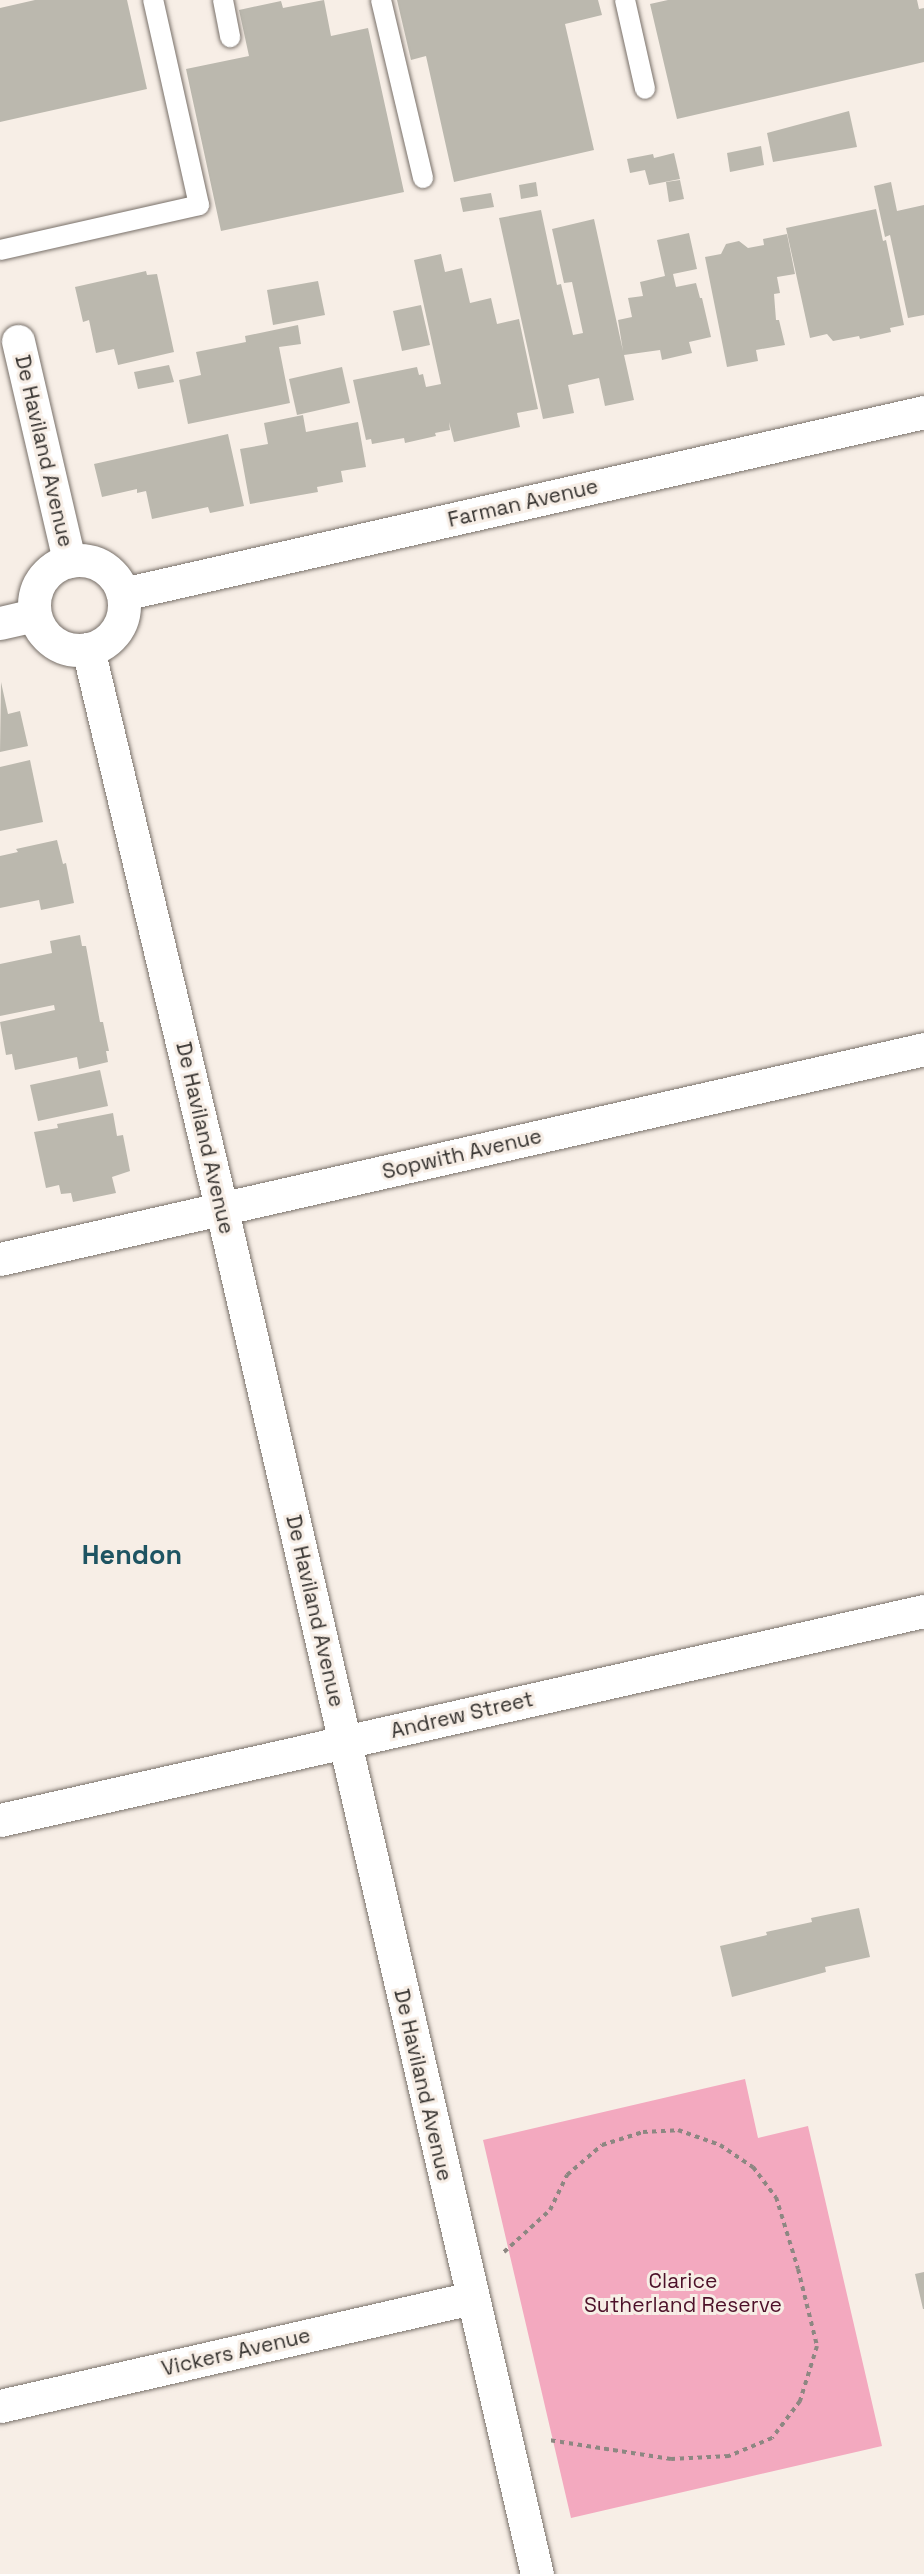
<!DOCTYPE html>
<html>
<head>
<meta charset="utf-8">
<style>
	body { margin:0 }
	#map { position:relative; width:924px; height:2574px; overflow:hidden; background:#f7eee6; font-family:"Space Grotesk",sans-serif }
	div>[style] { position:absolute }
	.green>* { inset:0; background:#f3a9bf }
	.building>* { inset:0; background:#bbb8ae }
	.path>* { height:4px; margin-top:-2px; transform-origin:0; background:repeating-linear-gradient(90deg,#8d8782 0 4.5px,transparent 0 9px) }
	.roads { filter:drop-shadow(0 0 2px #787069) drop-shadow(0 0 2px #787069) }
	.lane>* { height:20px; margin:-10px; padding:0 10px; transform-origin:10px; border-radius:10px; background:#fff }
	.street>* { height:33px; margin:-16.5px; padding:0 16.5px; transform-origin:16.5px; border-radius:16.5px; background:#fff }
	.street>.ring { margin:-16.5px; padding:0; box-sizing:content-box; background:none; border:33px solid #fff; border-radius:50% }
	span { translate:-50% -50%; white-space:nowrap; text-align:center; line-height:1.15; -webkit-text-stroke:6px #f7eee6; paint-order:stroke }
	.street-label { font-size:21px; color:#34312e }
	.park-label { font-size:21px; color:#4d1129 }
	.district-label { font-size:27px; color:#1e5462; font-weight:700 }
</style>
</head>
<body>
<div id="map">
	<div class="green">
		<i style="clip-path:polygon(745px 2079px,758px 2138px,808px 2126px,882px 2446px,571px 2518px,483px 2140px)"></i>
	</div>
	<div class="building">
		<i style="clip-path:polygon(35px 0,127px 0,147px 89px,0 122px,0 8px)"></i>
		<i style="clip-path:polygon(324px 0,331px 36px,368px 28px,404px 192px,221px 231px,186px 69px,249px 56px,239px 10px,281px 1px,283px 8px)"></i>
		<i style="clip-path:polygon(397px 0,598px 0,602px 15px,565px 24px,594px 150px,454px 182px,426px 56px,411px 60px)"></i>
		<i style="clip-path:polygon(668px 0,917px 0,919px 9px,924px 8px,924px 62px,677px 119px,650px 4px)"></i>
		<i style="clip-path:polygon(849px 111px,857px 147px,773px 162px,767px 133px)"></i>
		<i style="clip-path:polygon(761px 146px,764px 165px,730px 172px,727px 153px)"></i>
		<i style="clip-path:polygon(674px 153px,680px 179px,649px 185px,645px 170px,630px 173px,627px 159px,653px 154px,654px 158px)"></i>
		<i style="clip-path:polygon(680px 180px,684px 199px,669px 202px,666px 182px)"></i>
		<i style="clip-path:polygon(536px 182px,538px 196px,521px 199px,519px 185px)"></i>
		<i style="clip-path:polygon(891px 182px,897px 211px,924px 205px,924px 315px,908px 318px,890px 235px,885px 237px,874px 186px)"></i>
		<i style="clip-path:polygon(491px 193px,494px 207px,463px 212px,460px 198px)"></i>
		<i style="clip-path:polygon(876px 209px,883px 241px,886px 240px,904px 325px,890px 328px,891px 332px,860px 339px,859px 336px,833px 341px,827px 334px,810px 338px,786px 228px)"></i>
		<i style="clip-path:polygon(541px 210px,557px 285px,561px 284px,573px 335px,583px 333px,572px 282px,564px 283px,552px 229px,594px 219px,623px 351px,618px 320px,632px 317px,628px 298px,643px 296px,640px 282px,665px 276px,657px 240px,689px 233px,697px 269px,673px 274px,676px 287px,696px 283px,700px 298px,702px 298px,711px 337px,689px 342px,692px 353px,662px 360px,660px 350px,624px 355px,634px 400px,605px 406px,599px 378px,568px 385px,574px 413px,543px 419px,499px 218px)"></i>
		<i style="clip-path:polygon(787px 234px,795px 274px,777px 277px,780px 293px,774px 294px,776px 320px,779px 320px,785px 345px,756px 350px,758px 361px,727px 367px,705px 257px,721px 254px,726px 244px,739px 241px,748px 248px,764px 245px,763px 239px)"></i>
		<i style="clip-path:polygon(441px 254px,445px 272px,462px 268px,470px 303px,491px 298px,497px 324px,519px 319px,538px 409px,517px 413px,520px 427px,454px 442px,449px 422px,450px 430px,435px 433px,436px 436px,405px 443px,404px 438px,372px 444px,371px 439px,366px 440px,353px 380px,417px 367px,419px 375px,423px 374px,426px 387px,441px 384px,414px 260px)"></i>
		<i style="clip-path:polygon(146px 271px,147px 275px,157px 274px,174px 352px,118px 365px,114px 349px,96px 353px,89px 320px,83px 322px,75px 287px)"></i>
		<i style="clip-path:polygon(318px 281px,325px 315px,273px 325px,267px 290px)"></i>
		<i style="clip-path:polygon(421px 305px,430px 345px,402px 351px,393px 311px)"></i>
		<i style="clip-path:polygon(298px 325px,301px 344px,279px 347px,290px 403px,188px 424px,179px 380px,201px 375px,196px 352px,246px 342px,245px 336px)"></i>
		<i style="clip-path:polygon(169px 365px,174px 382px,138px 389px,134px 372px)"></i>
		<i style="clip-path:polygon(342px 367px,350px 403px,297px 415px,289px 379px)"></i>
		<i style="clip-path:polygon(303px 415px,306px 432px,358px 422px,366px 467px,341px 471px,343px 482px,317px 487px,318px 492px,250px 504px,240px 449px,268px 444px,264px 423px)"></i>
		<i style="clip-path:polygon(228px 434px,244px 506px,210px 513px,208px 507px,152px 519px,146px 491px,137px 493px,137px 489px,102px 497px,94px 464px)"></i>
		<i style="clip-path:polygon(1px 682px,8px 714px,20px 711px,28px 746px,0 752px)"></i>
		<i style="clip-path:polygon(30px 760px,43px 822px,0 831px,0 767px)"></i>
		<i style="clip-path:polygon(57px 840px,63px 864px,66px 863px,74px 903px,41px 910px,39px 900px,0 908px,0 856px,18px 852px,16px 849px)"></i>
		<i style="clip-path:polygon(80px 935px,82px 946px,86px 946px,100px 1022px,103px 1022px,109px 1051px,106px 1051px,108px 1062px,79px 1069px,77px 1057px,15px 1070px,12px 1054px,6px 1055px,0 1022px,55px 1010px,54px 1005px,0 1016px,0 964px,52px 953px,50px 941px)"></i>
		<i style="clip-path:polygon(100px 1070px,108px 1106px,38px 1121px,30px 1085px)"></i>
		<i style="clip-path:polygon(113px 1113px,117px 1136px,123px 1135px,130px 1171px,112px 1177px,116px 1193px,73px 1202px,71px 1193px,61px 1194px,59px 1185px,46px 1188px,34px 1132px,58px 1128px,57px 1124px)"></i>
		<i style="clip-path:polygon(859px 1908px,870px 1957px,825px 1967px,826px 1972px,732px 1997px,720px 1946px,767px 1935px,766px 1932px,812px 1922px,811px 1918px)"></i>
		<i style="clip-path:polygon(924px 2272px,924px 2309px,923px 2309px,915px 2274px)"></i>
	</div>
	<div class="path">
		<i style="left:504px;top:2252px;width:62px;rotate:-42.4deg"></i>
		<i style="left:550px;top:2210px;width:39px;rotate:-64deg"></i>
		<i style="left:567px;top:2175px;width:46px;rotate:-40.6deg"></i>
		<i style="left:602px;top:2145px;width:43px;rotate:-17.6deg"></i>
		<i style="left:643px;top:2132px;width:35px;rotate:-3deg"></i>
		<i style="left:678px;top:2130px;width:45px;rotate:19.7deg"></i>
		<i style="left:720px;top:2145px;width:40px;rotate:34deg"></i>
		<i style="left:753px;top:2167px;width:38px;rotate:53deg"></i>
		<i style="left:776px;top:2197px;width:75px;rotate:73deg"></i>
		<i style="left:798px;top:2269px;width:79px;rotate:76.1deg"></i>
		<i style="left:817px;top:2346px;width:58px;rotate:107.2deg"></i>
		<i style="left:800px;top:2401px;width:46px;rotate:127.1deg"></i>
		<i style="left:772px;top:2438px;width:47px;rotate:157.3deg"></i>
		<i style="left:729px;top:2456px;width:58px;rotate:177deg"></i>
		<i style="left:671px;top:2459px;width:124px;rotate:-171.2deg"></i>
	</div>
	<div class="roads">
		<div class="lane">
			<i style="left:223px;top:0;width:38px;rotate:79deg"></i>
			<i style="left:381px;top:0;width:183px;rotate:76.7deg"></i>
			<i style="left:625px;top:0;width:91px;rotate:77.3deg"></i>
			<i style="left:0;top:250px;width:204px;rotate:-12.7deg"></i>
			<i style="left:199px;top:205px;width:210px;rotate:-102.6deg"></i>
		</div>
		<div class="street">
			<i style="left:18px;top:341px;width:226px;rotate:76.9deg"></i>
			<i class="ring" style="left:34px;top:560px;width:57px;height:57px"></i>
			<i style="left:123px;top:594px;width:821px;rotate:-12.8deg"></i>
			<i style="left:0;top:623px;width:35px;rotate:-13deg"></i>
			<i style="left:88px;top:649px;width:603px;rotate:76.59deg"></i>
			<i style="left:228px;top:1236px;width:1373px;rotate:77deg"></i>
			<i style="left:0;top:1259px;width:948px;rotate:-12.8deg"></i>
			<i style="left:0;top:1820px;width:947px;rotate:-12.75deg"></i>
			<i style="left:0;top:2406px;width:484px;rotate:-12.9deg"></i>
		</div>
	</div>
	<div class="street-label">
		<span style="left:44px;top:451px;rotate:77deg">De Haviland Avenue</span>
		<span style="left:523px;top:503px;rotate:-13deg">Farman Avenue</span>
		<span style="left:205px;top:1138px;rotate:77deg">De Haviland Avenue</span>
		<span style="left:462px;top:1154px;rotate:-13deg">Sopwith Avenue</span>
		<span style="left:315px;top:1611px;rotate:77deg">De Haviland Avenue</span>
		<span style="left:462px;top:1715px;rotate:-13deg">Andrew Street</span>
		<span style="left:423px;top:2085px;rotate:77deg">De Haviland Avenue</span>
		<span style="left:236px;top:2352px;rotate:-13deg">Vickers Avenue</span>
	</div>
	<div class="park-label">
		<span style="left:683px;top:2293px">Clarice<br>Sutherland Reserve</span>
	</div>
	<div class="district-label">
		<span style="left:132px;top:1555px">Hendon</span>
	</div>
</div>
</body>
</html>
